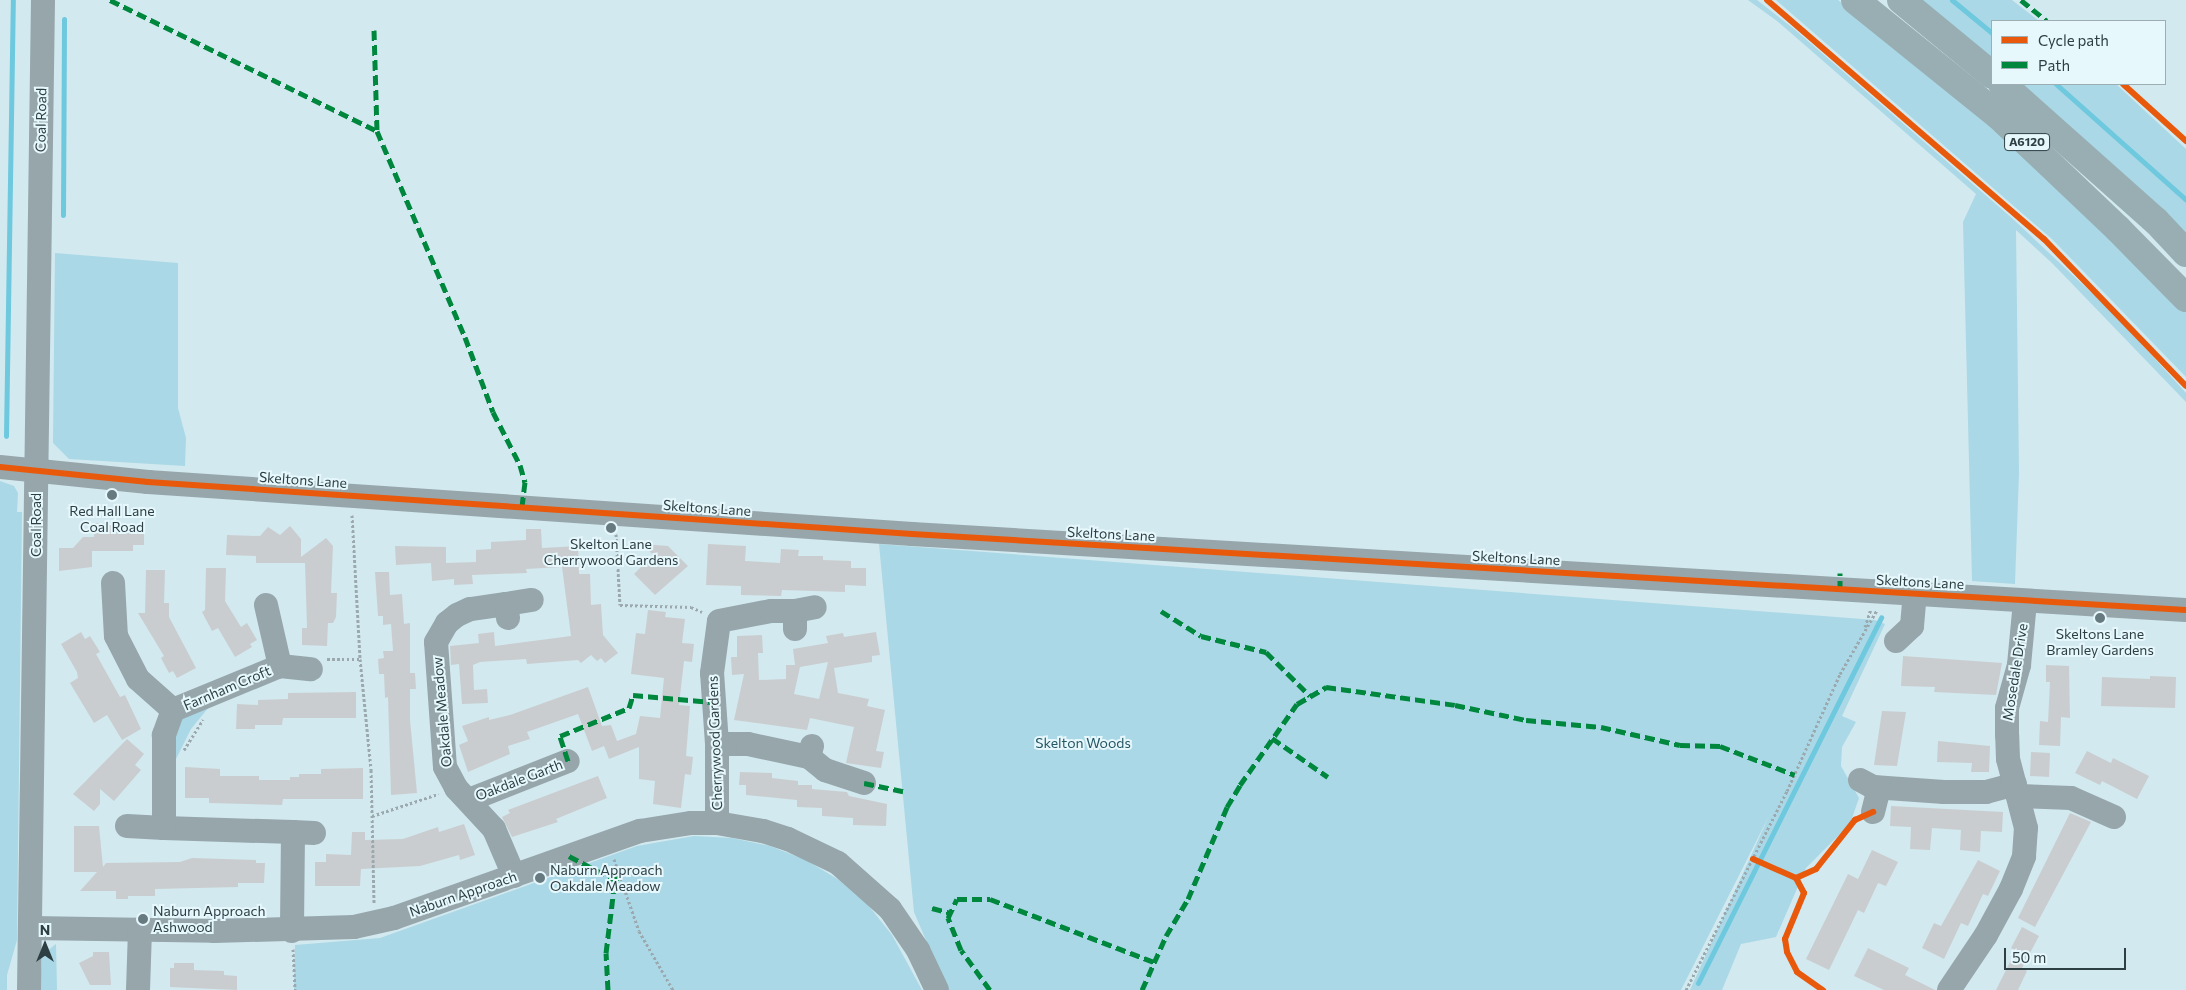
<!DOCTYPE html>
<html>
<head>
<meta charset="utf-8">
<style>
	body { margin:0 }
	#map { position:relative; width:2186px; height:990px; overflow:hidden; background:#d2e9ef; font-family:Commissioner,sans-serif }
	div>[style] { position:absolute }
	.green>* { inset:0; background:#aad8e6 }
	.stream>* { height:5px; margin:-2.5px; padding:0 2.5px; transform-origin:2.5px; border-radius:2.5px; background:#6ec8de }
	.building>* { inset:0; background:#cacdcf }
	.path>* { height:3px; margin-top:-1.5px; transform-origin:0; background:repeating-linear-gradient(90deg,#9ba9ae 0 2.5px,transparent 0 5px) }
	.minor>* { height:24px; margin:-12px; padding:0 12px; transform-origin:12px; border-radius:12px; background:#96a6ab }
	.highway>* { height:28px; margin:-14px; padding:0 14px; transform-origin:14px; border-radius:14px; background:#98aeb3 }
	.quiet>* { height:5px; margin-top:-2.5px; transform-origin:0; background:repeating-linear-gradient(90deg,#00873e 0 10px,transparent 0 15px) }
	.cycleway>* { height:6px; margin:-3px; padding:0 3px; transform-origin:3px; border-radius:3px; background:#e8590c }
	.dots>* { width:14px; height:14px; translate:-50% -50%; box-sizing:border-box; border:2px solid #e7f8fd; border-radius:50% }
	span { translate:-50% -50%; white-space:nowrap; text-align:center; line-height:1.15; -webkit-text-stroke:4px #e7f8fd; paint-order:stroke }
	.shield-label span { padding:1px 4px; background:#e7f8fd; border:1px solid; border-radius:4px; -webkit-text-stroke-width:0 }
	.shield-label { font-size:12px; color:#2e3f44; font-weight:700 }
	.street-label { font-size:14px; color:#2e3f44 }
	.poi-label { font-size:14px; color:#2e3f44 }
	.left { translate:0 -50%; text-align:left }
	.park-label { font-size:14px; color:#265764 }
	.legend { position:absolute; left:1991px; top:20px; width:175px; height:65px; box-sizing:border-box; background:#e7f8fd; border:1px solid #9daeb3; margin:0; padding:6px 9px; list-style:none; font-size:15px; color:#2e3f44 }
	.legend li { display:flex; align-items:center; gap:10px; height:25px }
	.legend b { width:25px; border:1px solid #9daeb3 }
	.north { position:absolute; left:20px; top:920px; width:50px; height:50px; -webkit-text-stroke:4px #e7f8fd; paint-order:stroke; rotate:0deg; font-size:14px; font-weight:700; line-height:20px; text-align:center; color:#2e3f44 }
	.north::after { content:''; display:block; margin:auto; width:18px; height:22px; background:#2e3f44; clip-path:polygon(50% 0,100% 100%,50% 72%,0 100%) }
	.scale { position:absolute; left:2004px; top:948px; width:122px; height:22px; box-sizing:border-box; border:2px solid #2e3f44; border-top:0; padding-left:6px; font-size:15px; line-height:18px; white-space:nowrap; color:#2e3f44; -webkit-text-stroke:4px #e7f8fd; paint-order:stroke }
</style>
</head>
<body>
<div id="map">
	<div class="green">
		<i style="clip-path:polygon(1748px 0,1757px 0,1794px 29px,2013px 219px,2116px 316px,2186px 393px,2186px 402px,2053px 264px,2016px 230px,2019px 473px,2015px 584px,1972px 581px,1963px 222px,1976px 194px,1777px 21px)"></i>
		<i style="clip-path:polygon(1776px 0,1838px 0,2011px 140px,2186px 309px,2186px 377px,2052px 239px)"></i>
		<i style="clip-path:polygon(1916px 0,2012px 0,2039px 21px,1992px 21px,1992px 63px)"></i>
		<i style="clip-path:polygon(2017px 84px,2116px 84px,2186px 149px,2186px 240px)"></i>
		<i style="clip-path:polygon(55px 253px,178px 263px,178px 408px,186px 438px,185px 466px,69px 459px,53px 443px)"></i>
		<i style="clip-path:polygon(0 481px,14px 486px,18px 493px,17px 512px,22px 512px,17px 940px,7px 975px,7px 990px,0 990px)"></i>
		<i style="clip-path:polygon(879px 544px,1875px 620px,1885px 624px,1842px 716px,1856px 722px,1842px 747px,1841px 766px,1859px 798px,1850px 824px,1806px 868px,1776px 937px,1741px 944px,1722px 990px,1690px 990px,1769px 816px,1681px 990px,947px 990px,914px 912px)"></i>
		<i style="clip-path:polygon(209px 707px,191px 729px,171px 769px,173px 734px,179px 722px,188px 711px)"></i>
		<i style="clip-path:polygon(694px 836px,732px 838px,770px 846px,806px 860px,839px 880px,868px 905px,892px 935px,922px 990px,294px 990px,295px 945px,380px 938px,637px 846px)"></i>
		<i style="clip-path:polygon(56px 944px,57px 990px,40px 990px,42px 955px)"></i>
	</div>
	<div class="stream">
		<i style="left:1952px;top:0;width:52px;rotate:39.5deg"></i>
		<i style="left:2056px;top:84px;width:174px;rotate:41.7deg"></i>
		<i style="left:63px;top:215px;width:196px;rotate:-89.7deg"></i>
		<i style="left:6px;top:436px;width:436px;rotate:-89.1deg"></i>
		<i style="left:1698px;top:983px;width:409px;rotate:-63.4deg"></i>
	</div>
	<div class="building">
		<i style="clip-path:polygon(95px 523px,144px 525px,144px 545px,133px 545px,133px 551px,92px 551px,92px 567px,59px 571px,59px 548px,73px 548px,83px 537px,94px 537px)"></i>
		<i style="clip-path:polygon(290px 526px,301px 539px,301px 557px,326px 538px,333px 546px,331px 593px,337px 593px,336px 617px,333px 623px,328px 623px,327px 646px,302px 645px,302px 628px,307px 628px,305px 563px,256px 563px,256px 556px,226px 555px,227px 535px,260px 536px,268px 527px,280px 535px)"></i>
		<i style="clip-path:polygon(526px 529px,541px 529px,542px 548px,578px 546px,579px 574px,590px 574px,591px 605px,601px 604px,603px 635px,618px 653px,605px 663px,601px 658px,597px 661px,591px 655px,581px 663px,578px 660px,527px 664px,526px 659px,480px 662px,473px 665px,474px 690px,487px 689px,488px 703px,462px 704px,459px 664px,451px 665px,450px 646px,479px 643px,478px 634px,494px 632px,495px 646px,571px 636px,562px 567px,526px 569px,527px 573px,472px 575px,473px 584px,454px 585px,454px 579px,432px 581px,431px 563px,396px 565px,395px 546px,446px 547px,446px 563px,476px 562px,476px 550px,491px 549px,491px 542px,526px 540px)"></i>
		<i style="clip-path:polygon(643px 544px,668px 546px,688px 566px,655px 595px,634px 574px,653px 555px)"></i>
		<i style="clip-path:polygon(708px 544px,746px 546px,745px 561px,780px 563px,781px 549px,799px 550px,798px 556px,823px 556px,823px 560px,851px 561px,851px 568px,866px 568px,866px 586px,845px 585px,845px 592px,782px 590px,781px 596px,741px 595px,741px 586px,706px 585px)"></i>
		<i style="clip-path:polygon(206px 568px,226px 568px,225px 601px,241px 627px,247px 623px,257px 640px,250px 644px,252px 647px,235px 657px,218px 628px,212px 631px,202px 612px,205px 610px)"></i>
		<i style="clip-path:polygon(146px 570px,165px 570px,164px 603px,169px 603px,169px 617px,196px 668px,177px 678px,173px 671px,169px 673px,161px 658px,164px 656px,138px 613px,145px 613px)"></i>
		<i style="clip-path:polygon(375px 572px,389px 572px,390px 595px,402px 594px,404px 624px,410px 623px,410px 673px,415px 673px,416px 689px,410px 689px,410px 720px,417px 793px,391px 795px,388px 697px,385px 698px,384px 674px,379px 674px,378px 659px,384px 658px,383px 651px,393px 651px,391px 624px,383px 625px,383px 616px,378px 616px)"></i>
		<i style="clip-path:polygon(648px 610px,666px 612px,665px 617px,685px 619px,682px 643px,694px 644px,692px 662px,684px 661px,679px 705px,690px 706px,686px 756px,693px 757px,691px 775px,685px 774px,681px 808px,653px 804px,655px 781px,639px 779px,639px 747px,609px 759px,604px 746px,592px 751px,578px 714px,527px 732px,530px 739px,508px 746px,510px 754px,468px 772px,459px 745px,468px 741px,462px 726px,489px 717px,489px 720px,510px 715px,588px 687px,602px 726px,611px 725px,617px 741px,636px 734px,640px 716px,660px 718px,664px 678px,631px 674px,636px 633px,645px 634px)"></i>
		<i style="clip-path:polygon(81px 632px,85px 639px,90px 636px,100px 652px,96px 654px,120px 697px,125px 695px,141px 729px,122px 740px,107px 715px,94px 723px,70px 683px,78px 678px,77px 672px,61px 644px)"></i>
		<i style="clip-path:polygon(evenodd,876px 632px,880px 655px,872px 656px,872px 662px,834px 668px,838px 693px,869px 699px,867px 706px,885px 710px,876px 751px,884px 752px,881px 768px,846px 763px,854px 727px,810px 718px,807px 730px,734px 720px,744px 674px,732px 675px,731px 657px,737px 657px,737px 636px,762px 635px,763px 653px,758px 653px,759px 680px,786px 679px,786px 665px,795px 665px,793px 649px,828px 643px,826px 636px,843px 633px,844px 637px,876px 632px,828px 662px,819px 699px,794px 694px,800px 667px,828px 662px)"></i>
		<i style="clip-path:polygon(1903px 656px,2002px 663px,1996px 695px,1934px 692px,1935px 687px,1901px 686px)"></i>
		<i style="clip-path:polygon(2046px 665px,2069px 666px,2070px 718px,2061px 717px,2060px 746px,2039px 745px,2040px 721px,2048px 722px,2050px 682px,2046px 682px)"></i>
		<i style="clip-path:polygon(2150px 676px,2176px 677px,2175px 708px,2101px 706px,2102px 677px,2150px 679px)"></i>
		<i style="clip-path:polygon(356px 692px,356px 718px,283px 718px,282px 725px,255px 725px,255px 729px,236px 729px,237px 704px,258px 705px,258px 700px,288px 699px,288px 693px)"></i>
		<i style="clip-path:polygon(1882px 711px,1906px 712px,1897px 766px,1874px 765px)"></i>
		<i style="clip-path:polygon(127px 739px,144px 754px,135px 765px,141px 770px,114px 801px,100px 789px,100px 804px,94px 811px,73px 794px)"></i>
		<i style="clip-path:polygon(1938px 741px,1990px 746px,1989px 772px,1971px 772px,1972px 763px,1937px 762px)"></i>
		<i style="clip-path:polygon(2087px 751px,2111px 763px,2113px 758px,2149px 776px,2137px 799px,2102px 781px,2100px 785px,2075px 773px)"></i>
		<i style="clip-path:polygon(2031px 752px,2050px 753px,2049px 777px,2030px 776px)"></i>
		<i style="clip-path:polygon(185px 767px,220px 769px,220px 776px,259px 776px,259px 780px,290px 780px,290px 777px,299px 777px,299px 774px,321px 774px,321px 769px,363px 768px,363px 799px,283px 799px,282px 805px,209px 803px,209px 798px,185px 798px)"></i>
		<i style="clip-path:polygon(740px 772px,772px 773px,772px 778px,798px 781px,798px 785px,812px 785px,812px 789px,847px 792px,849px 796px,887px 804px,886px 826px,853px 825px,853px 818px,822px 816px,822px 808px,797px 807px,797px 800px,746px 795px,746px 785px,739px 785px)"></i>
		<i style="clip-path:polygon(598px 776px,607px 798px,556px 819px,558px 822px,512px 837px,502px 817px,510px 813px,508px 810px)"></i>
		<i style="clip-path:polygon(1891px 806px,2003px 812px,2002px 832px,1981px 831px,1980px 852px,1960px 850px,1961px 830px,1932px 828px,1930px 850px,1910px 849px,1911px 827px,1890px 826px)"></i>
		<i style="clip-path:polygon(2070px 813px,2091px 822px,2035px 927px,2018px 918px)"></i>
		<i style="clip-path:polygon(464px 824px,475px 855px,460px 860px,459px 855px,420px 866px,361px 869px,360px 886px,315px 886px,315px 862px,326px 862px,326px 854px,351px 855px,352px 832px,365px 832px,365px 840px,403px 839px,438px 827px,439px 832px)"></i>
		<i style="clip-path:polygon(74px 826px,99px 826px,103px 867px,106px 863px,180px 862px,192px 858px,256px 860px,256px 863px,265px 863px,264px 883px,238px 883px,238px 887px,155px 889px,155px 896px,128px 896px,128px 899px,116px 899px,116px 891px,80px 891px,97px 872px,74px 872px)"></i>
		<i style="clip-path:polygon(1872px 850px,1898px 862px,1886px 886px,1878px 883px,1864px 913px,1858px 910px,1829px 970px,1806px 959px,1848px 874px,1858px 879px)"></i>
		<i style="clip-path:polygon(1978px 860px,2000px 871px,1988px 896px,1983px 894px,1968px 926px,1961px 923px,1944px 959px,1922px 948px,1934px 923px,1941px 926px)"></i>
		<i style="clip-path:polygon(2022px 927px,2039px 936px,2022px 968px,2027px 971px,2018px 990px,1996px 990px,2016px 950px,2011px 948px)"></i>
		<i style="clip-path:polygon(1868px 948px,1909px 968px,1905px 975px,1935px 990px,1884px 990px,1854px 976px)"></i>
		<i style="clip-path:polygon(93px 952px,109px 952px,111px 985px,90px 985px,79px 963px,93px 956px)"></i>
		<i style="clip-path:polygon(174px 963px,194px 963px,194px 970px,224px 971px,224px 975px,237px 976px,237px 990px,170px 987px,170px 968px,174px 968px)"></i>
	</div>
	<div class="path">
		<i style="left:352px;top:515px;width:144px;rotate:86.8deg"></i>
		<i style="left:360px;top:659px;width:112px;rotate:84.3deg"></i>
		<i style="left:371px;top:770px;width:133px;rotate:88.7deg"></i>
		<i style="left:616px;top:534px;width:71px;rotate:86.8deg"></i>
		<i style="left:620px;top:605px;width:71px;rotate:1.6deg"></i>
		<i style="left:691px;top:607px;width:12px;rotate:24deg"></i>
		<i style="left:1865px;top:627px;width:19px;rotate:-72deg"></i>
		<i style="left:327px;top:659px;width:33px"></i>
		<i style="left:184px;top:750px;width:36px;rotate:-58deg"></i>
		<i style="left:372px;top:816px;width:70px;rotate:-18.4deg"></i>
		<i style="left:614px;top:859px;width:76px;rotate:70.9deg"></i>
		<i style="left:639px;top:931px;width:68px;rotate:60deg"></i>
		<i style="left:293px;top:949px;width:41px;rotate:87.2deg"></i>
		<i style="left:1686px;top:990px;width:223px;rotate:-63.1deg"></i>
		<i style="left:1787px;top:791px;width:128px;rotate:-65.6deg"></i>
		<i style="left:1840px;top:674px;width:74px;rotate:-60deg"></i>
	</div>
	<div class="minor">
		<i style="left:0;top:467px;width:149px;rotate:5.8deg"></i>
		<i style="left:148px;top:482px;width:766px;rotate:3.89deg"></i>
		<i style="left:912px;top:534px;width:1276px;rotate:3.41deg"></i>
		<i style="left:113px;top:583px;width:53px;rotate:86.8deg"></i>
		<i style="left:116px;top:636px;width:48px;rotate:62.9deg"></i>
		<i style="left:138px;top:679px;width:47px;rotate:41.5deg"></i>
		<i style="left:506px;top:604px;width:36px;rotate:172deg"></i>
		<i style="left:470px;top:609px;width:14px;rotate:155deg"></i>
		<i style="left:457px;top:615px;width:13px;rotate:141deg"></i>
		<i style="left:447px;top:623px;width:22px;rotate:120deg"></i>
		<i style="left:436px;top:642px;width:125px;rotate:85.9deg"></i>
		<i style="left:445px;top:767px;width:24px;rotate:62deg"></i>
		<i style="left:456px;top:788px;width:56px;rotate:47.2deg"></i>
		<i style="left:494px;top:829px;width:51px;rotate:66.9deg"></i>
		<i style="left:266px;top:605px;width:63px;rotate:77.1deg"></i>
		<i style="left:280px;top:666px;width:116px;rotate:157.6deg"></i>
		<i style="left:173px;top:710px;width:27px;rotate:110deg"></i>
		<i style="left:164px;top:735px;width:93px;rotate:90deg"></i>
		<i style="left:164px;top:828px;width:129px;rotate:1.8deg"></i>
		<i style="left:293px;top:832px;width:99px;rotate:90.6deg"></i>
		<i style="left:508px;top:618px;width:14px;rotate:-98deg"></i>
		<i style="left:506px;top:604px;width:26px;rotate:-9deg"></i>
		<i style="left:795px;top:629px;width:18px;rotate:-90deg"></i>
		<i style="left:795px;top:611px;width:20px;rotate:-11deg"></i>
		<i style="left:1896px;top:641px;width:22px;rotate:-43deg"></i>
		<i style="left:1912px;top:626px;width:32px;rotate:-85deg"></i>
		<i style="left:280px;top:666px;width:31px;rotate:6deg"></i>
		<i style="left:717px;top:744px;width:31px"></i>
		<i style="left:748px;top:744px;width:62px;rotate:12deg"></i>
		<i style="left:812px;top:746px;width:11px;rotate:105deg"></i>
		<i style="left:809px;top:757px;width:21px;rotate:39deg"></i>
		<i style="left:825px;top:770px;width:41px;rotate:18.4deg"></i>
		<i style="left:1860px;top:780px;width:15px;rotate:28deg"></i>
		<i style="left:1873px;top:787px;width:71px;rotate:4deg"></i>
		<i style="left:1944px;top:792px;width:42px"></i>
		<i style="left:1986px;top:792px;width:30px;rotate:-15deg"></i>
		<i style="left:2018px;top:796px;width:53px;rotate:2.2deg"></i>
		<i style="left:2071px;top:798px;width:47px;rotate:23.8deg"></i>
		<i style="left:469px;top:800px;width:106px;rotate:-21.5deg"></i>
		<i style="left:1873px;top:812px;width:25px;rotate:-76deg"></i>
		<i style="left:717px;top:823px;width:79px;rotate:-90deg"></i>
		<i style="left:717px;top:744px;width:71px;rotate:-94deg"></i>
		<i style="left:712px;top:673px;width:52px;rotate:-82.3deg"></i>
		<i style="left:719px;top:621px;width:53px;rotate:-10.9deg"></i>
		<i style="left:771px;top:611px;width:24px"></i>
		<i style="left:127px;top:826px;width:37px;rotate:3deg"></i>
		<i style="left:293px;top:832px;width:21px;rotate:3deg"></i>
		<i style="left:31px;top:928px;width:183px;rotate:0.9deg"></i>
		<i style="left:214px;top:931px;width:140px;rotate:-1.6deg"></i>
		<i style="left:354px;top:927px;width:41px;rotate:-12.7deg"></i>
		<i style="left:394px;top:918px;width:261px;rotate:-19.5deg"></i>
		<i style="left:640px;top:831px;width:52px;rotate:-8.9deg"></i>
		<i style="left:691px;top:823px;width:26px"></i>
		<i style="left:717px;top:823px;width:47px;rotate:9.9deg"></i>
		<i style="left:763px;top:831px;width:26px;rotate:18deg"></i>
		<i style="left:788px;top:839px;width:55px;rotate:25.6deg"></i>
		<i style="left:838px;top:863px;width:69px;rotate:41.5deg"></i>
		<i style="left:890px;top:909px;width:50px;rotate:55.7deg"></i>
		<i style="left:918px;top:950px;width:44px;rotate:64.6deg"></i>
		<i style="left:29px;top:990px;width:990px;rotate:-89.19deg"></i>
		<i style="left:138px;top:990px;width:61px;rotate:-88.1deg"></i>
		<i style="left:1949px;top:990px;width:66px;rotate:-56.1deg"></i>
		<i style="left:1986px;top:935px;width:52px;rotate:-61.5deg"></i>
		<i style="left:2011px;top:889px;width:35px;rotate:-68deg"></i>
		<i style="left:2024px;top:856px;width:28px;rotate:-86deg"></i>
		<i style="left:2026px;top:828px;width:71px;rotate:-104.6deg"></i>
		<i style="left:2008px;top:759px;width:24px;rotate:-92deg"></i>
		<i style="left:2007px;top:735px;width:27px;rotate:-90deg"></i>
		<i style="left:2007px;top:708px;width:45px;rotate:-74.4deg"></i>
		<i style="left:2019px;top:665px;width:64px;rotate:-84.6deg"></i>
	</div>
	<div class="highway">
		<i style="left:1855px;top:0;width:185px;rotate:38.9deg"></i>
		<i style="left:1999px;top:116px;width:164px;rotate:43.5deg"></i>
		<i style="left:2118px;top:229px;width:97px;rotate:45.4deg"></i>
		<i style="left:1901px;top:0;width:118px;rotate:39.5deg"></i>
		<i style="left:2002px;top:84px;width:206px;rotate:41.7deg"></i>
		<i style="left:2156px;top:221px;width:44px;rotate:46.8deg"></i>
	</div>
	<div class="quiet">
		<i style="left:110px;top:0;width:297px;rotate:26.1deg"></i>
		<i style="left:2021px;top:0;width:33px;rotate:39deg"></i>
		<i style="left:374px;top:30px;width:101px;rotate:88.3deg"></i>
		<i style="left:377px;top:131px;width:224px;rotate:66.9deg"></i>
		<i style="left:465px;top:337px;width:80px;rotate:69.5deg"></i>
		<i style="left:493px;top:412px;width:59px;rotate:63deg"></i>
		<i style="left:520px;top:465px;width:18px;rotate:74deg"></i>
		<i style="left:525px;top:482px;width:25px;rotate:97deg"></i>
		<i style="left:1840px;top:590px;width:17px;rotate:-90deg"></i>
		<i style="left:1161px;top:611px;width:47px;rotate:32deg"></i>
		<i style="left:1201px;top:636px;width:67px;rotate:13.8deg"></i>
		<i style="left:1266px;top:652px;width:62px;rotate:45deg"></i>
		<i style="left:1272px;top:738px;width:68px;rotate:34.9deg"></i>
		<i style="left:568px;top:761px;width:26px;rotate:-108deg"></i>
		<i style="left:560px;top:736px;width:74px;rotate:-22.1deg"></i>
		<i style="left:629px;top:708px;width:14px;rotate:-73deg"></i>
		<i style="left:633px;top:695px;width:79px;rotate:5.1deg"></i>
		<i style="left:864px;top:783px;width:40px;rotate:12deg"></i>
		<i style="left:569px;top:856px;width:56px;rotate:27.5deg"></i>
		<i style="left:932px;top:908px;width:20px;rotate:15deg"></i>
		<i style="left:608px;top:990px;width:37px;rotate:-93deg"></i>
		<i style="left:606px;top:953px;width:83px;rotate:-83deg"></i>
		<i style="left:990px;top:990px;width:49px;rotate:-125.9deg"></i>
		<i style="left:961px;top:950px;width:35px;rotate:-112deg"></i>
		<i style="left:948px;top:918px;width:21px;rotate:-65deg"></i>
		<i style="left:957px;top:899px;width:33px"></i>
		<i style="left:990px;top:899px;width:176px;rotate:21deg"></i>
		<i style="left:1142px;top:990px;width:59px;rotate:-66deg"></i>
		<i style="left:1166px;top:936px;width:43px;rotate:-59.3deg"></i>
		<i style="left:1188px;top:899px;width:100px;rotate:-67deg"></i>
		<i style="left:1227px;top:807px;width:26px;rotate:-59deg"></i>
		<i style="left:1240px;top:785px;width:99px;rotate:-54.9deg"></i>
		<i style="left:1297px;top:704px;width:34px;rotate:-30deg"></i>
		<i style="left:1326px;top:687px;width:130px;rotate:7.9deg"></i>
		<i style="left:1455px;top:705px;width:73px;rotate:11.9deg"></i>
		<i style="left:1526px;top:720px;width:75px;rotate:5.3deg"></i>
		<i style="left:1601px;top:727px;width:81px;rotate:12.8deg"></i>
		<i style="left:1680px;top:745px;width:40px;rotate:1.4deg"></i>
		<i style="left:1720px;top:746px;width:80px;rotate:21.1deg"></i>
	</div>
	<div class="cycleway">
		<i style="left:1767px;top:0;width:366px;rotate:40.8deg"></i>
		<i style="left:2044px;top:239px;width:204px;rotate:46deg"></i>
		<i style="left:2123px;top:84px;width:85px;rotate:42.1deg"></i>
		<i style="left:0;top:467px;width:149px;rotate:5.8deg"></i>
		<i style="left:148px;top:482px;width:766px;rotate:3.89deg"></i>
		<i style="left:912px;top:534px;width:1276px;rotate:3.41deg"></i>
		<i style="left:1753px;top:859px;width:47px;rotate:23.8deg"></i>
		<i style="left:1796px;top:878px;width:17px;rotate:62deg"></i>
		<i style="left:1804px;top:893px;width:50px;rotate:112.4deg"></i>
		<i style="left:1785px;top:939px;width:13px;rotate:81deg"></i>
		<i style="left:1787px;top:952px;width:22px;rotate:63deg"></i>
		<i style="left:1797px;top:972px;width:32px;rotate:35deg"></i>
		<i style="left:1796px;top:878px;width:22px;rotate:-24deg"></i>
		<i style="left:1816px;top:869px;width:63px;rotate:-51.5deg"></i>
		<i style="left:1855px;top:820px;width:20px;rotate:-24deg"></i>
	</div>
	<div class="dots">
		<i style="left:112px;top:495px;background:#677a80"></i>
		<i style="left:611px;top:528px;background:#677a80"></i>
		<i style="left:2100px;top:618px;background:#677a80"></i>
		<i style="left:540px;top:878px;background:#677a80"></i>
		<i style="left:143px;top:919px;background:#677a80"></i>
	</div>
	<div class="shield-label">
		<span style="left:2027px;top:142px">A6120</span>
	</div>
	<div class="street-label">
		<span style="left:41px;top:120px;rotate:-89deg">Coal Road</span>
		<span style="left:303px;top:480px;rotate:4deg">Skeltons Lane</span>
		<span style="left:707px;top:508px;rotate:4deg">Skeltons Lane</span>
		<span style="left:36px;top:525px;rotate:-90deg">Coal Road</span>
		<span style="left:1111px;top:534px;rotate:3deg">Skeltons Lane</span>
		<span style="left:1516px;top:558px;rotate:3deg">Skeltons Lane</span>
		<span style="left:1920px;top:582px;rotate:3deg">Skeltons Lane</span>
		<span style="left:2015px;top:672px;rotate:-81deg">Mosedale Drive</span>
		<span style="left:227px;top:688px;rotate:-23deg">Farnham Croft</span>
		<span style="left:442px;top:712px;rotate:-95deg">Oakdale Meadow</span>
		<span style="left:715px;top:743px;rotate:-92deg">Cherrywood Gardens</span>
		<span style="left:519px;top:780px;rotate:-21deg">Oakdale Garth</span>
		<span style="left:463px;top:894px;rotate:-19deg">Naburn Approach</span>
	</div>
	<div class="poi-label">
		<span style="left:112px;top:519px">Red Hall Lane<br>Coal Road</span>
		<span style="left:611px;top:552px">Skelton Lane<br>Cherrywood Gardens</span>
		<span style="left:2100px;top:642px">Skeltons Lane<br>Bramley Gardens</span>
		<span class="left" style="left:550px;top:878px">Naburn Approach<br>Oakdale Meadow</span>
		<span class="left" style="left:153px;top:919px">Naburn Approach<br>Ashwood</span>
	</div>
	<div class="park-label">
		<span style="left:1083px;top:743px">Skelton Woods</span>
	</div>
	<ul class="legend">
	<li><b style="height:6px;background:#e8590c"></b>Cycle path</li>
	<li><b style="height:6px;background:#00873e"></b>Path</li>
	</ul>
	<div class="north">N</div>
	<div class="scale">50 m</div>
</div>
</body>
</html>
